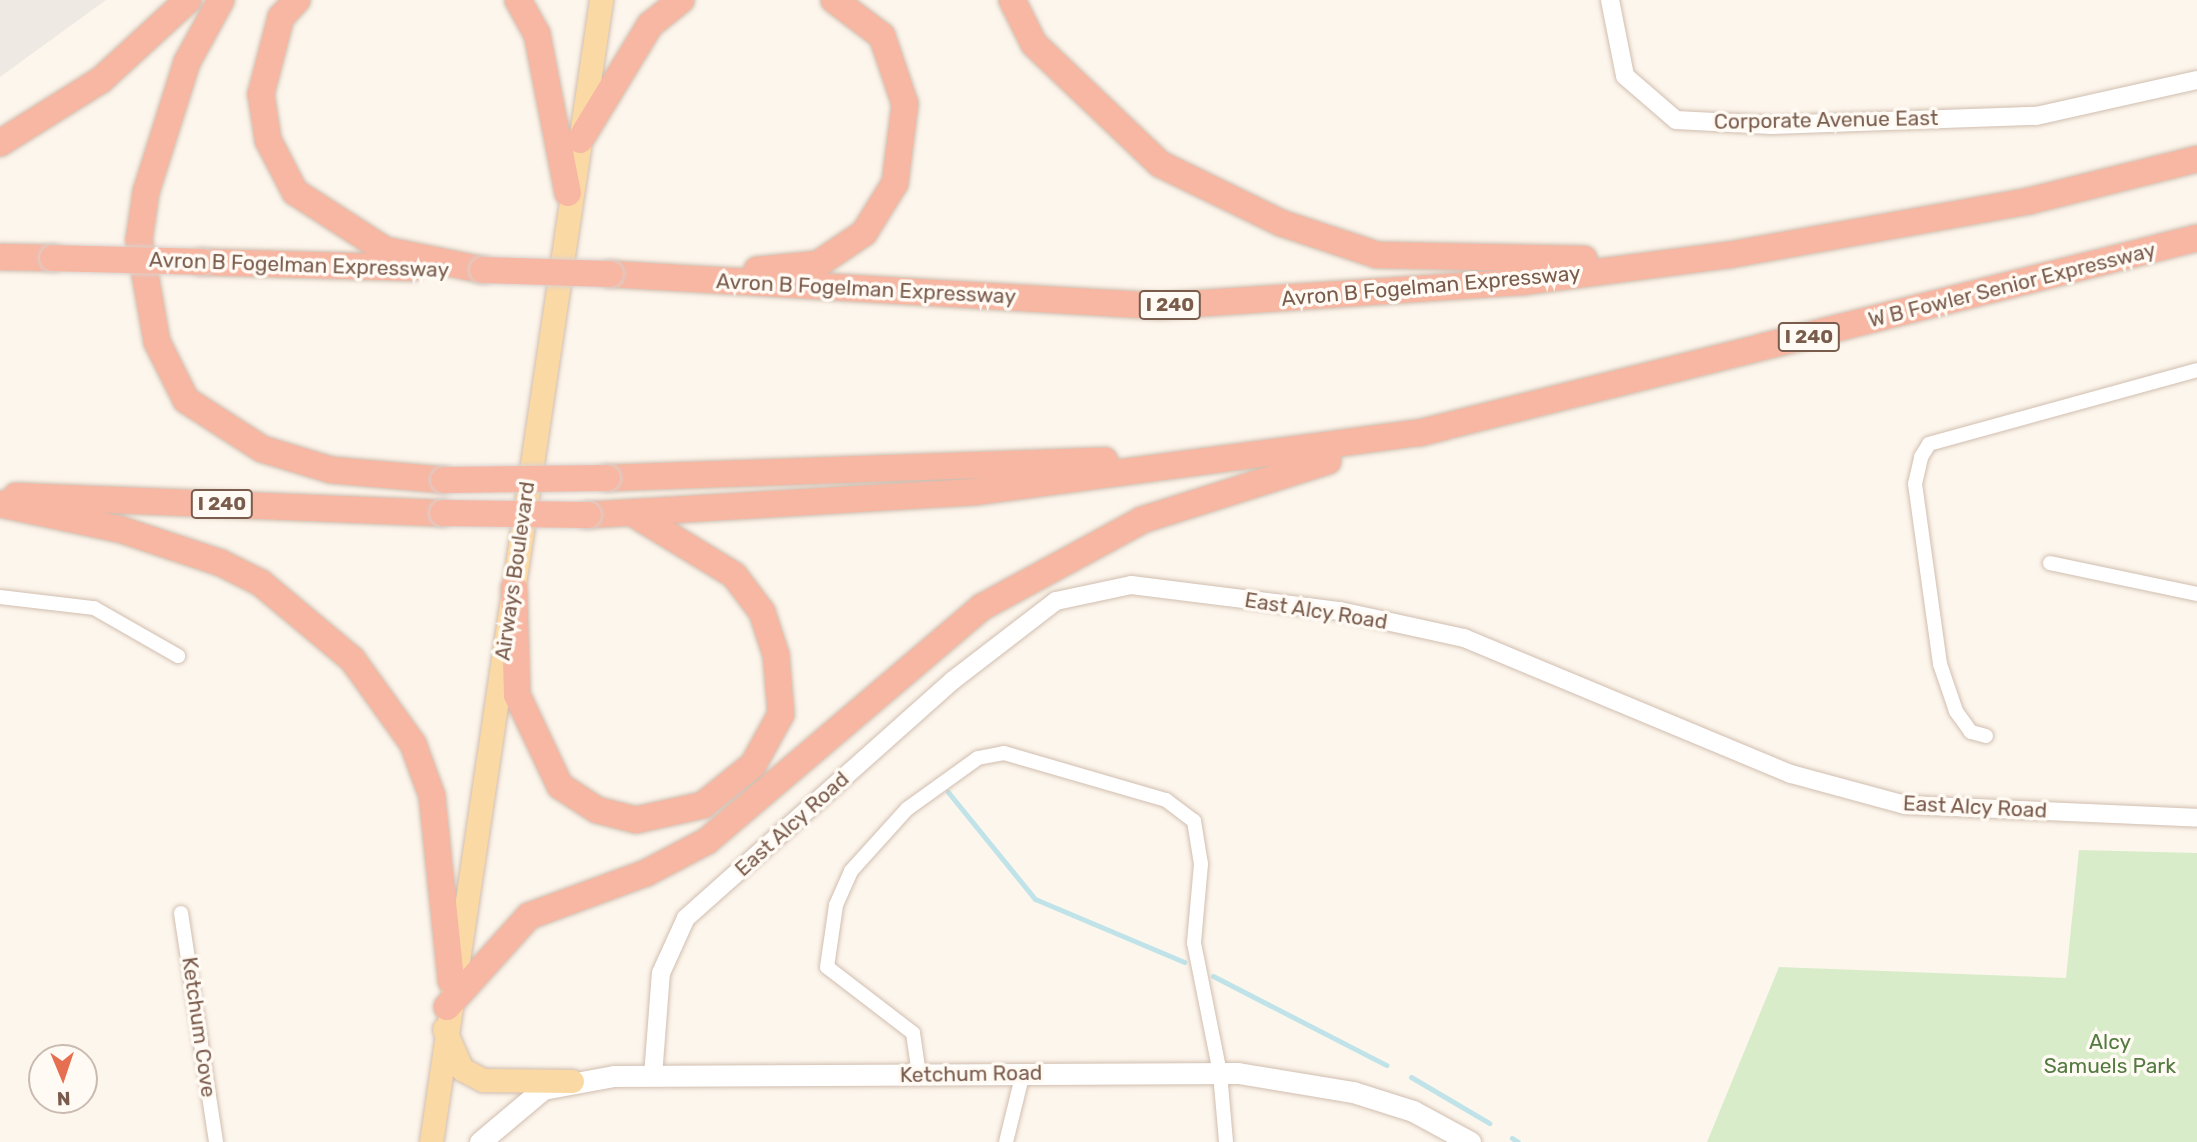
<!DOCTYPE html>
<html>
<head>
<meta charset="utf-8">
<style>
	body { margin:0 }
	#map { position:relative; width:2197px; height:1142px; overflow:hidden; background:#fdf6ec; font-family:Rubik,sans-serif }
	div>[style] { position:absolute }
	.industrial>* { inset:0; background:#efe9e4 }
	.green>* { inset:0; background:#d8ecc9 }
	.stream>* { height:5px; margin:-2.5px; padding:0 2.5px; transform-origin:2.5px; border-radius:2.5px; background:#bfe3e8 }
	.roads { filter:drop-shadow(0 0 2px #d1beb0) drop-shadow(0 0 2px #d1beb0) }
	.minor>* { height:14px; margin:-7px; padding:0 7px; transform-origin:7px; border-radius:7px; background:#fff }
	.tertiary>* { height:18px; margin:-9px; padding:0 9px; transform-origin:9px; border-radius:9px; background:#fff }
	.secondary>* { height:21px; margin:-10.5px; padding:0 10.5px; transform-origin:10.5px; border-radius:10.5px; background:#fff }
	.primary>* { height:23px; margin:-11.5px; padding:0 11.5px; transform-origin:11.5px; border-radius:11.5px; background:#fbd9a5 }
	.motorway>* { height:26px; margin:-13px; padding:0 13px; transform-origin:13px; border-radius:13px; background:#f7b7a3 }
	.bridges { filter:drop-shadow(0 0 2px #dad1cd) drop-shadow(0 0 2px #dad1cd) }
	.motorway-bridge>* { height:26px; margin:-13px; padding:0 13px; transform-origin:13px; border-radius:13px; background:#f7b7a3 }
	span { translate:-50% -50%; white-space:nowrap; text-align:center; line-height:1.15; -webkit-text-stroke:7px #fffaf3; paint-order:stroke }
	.shield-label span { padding:2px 5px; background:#fffaf3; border:2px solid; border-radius:5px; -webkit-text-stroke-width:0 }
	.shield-label { font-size:19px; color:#7a5c4d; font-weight:700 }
	.street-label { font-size:21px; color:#7a5c4d }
	.park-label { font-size:21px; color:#537a41 }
	.north { position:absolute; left:28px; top:1044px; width:70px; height:70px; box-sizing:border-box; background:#fffaf3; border:2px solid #cabbb1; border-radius:50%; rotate:178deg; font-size:19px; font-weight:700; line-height:28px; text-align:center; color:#7a5c4d }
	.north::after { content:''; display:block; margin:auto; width:24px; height:32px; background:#e76f51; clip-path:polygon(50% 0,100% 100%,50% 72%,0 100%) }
</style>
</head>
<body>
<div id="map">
	<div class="industrial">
		<i style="clip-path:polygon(0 0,106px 0,0 77px)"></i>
	</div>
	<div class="green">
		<i style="clip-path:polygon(2079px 850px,2197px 853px,2197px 1142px,1707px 1142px,1779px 967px,2066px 978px)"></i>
	</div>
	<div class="stream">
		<i style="left:948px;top:792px;width:138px;rotate:50.9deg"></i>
		<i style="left:1035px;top:899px;width:162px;rotate:22.9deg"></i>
		<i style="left:1213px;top:976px;width:195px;rotate:27.2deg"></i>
		<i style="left:1411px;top:1077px;width:91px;rotate:30.5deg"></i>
		<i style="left:1512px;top:1138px;width:7px;rotate:34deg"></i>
	</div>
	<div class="roads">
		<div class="minor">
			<i style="left:2050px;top:563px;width:150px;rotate:11.9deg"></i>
			<i style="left:0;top:597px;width:95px;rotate:6.7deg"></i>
			<i style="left:94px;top:608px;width:97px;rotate:29.7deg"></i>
			<i style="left:1986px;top:736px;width:16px;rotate:-165deg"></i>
			<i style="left:1971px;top:732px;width:26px;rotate:-126deg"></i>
			<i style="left:1956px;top:711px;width:50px;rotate:-108.8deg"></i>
			<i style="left:1940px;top:664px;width:182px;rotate:-97.9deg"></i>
			<i style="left:1915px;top:484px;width:28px;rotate:-77deg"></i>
			<i style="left:1921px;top:457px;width:15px;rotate:-58deg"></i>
			<i style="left:1929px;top:444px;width:278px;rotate:-15.4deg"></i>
			<i style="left:181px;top:913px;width:232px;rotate:81.3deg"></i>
			<i style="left:919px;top:1074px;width:41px;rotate:-98.3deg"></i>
			<i style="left:913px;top:1033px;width:108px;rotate:-142.5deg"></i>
			<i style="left:827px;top:967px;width:63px;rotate:-81.7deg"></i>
			<i style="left:836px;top:905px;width:37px;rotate:-66deg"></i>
			<i style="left:851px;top:871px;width:84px;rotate:-47.9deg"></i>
			<i style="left:907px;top:809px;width:87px;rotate:-35.7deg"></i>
			<i style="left:978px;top:758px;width:26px;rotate:-11deg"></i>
			<i style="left:1004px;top:753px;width:169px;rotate:16.2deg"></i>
			<i style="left:1166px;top:800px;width:35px;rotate:37deg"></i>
			<i style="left:1194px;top:821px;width:44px;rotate:80.8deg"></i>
			<i style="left:1201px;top:864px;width:79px;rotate:95.1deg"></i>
			<i style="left:1194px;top:943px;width:133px;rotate:78.7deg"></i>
			<i style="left:1220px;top:1073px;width:69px;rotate:85deg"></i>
			<i style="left:1006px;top:1142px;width:71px;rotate:-76.2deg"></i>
		</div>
		<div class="tertiary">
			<i style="left:1610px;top:0;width:77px;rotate:78.8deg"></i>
			<i style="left:1625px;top:76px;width:67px;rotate:40.8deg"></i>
			<i style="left:1676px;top:120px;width:96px;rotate:3deg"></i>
			<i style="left:1772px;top:125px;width:264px;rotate:-2deg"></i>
			<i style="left:2036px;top:116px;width:165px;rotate:-12.6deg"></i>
			<i style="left:653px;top:1076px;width:103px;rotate:-85.6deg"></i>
			<i style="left:661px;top:973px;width:60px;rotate:-65.6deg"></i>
			<i style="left:686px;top:918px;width:356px;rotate:-41.7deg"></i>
			<i style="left:952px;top:681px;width:131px;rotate:-37.6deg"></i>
			<i style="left:1056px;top:601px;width:77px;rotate:-12deg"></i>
			<i style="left:1131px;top:585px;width:211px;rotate:7.1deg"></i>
			<i style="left:1340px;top:611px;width:127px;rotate:12.3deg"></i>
			<i style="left:1464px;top:638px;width:354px;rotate:22.6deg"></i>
			<i style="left:1791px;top:774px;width:118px;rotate:15.2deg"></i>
			<i style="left:1905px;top:805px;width:292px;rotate:2.5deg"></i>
		</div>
		<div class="secondary">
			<i style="left:480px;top:1142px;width:82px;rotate:-40.1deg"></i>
			<i style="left:543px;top:1089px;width:72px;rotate:-10.4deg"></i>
			<i style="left:614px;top:1076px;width:624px;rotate:-0.28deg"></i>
			<i style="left:1238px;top:1073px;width:117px;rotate:9.4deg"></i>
			<i style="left:1353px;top:1092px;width:63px;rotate:17.6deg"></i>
			<i style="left:1413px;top:1111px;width:65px;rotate:28.5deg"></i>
		</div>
		<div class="primary">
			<i style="left:444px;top:1029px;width:44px;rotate:65.8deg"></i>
			<i style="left:462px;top:1069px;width:24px;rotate:28deg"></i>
			<i style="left:483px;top:1080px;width:89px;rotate:0.6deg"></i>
			<i style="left:431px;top:1142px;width:1155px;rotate:-81.53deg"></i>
		</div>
		<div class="motorway">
			<i style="left:221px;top:0;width:71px;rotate:118.7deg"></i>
			<i style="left:187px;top:62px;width:136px;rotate:107.5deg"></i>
			<i style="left:146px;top:192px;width:49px;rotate:98.3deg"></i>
			<i style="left:139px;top:240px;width:104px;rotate:80deg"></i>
			<i style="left:157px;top:342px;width:65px;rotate:63.4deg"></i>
			<i style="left:186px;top:400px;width:90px;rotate:32.8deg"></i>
			<i style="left:262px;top:449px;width:72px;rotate:16.9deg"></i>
			<i style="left:331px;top:470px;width:113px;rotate:5.1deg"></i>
			<i style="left:297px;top:0;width:23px;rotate:133deg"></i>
			<i style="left:281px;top:17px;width:80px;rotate:104.6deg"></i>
			<i style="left:261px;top:94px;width:47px;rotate:81.3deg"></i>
			<i style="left:268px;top:140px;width:59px;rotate:62.6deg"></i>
			<i style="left:295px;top:192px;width:107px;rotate:32.8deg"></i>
			<i style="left:385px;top:250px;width:100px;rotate:11.5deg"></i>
			<i style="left:518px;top:0;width:39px;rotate:61deg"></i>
			<i style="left:537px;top:34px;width:162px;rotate:79deg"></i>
			<i style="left:1012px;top:0;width:49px;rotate:63.4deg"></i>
			<i style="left:1034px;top:44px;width:174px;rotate:43.6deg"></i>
			<i style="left:1160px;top:164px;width:135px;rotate:26deg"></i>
			<i style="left:1281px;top:223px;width:101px;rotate:18.4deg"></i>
			<i style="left:1377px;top:255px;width:207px;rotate:1.1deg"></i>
			<i style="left:580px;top:140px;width:135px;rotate:-58.7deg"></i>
			<i style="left:650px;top:25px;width:40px;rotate:-39deg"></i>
			<i style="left:0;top:143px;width:119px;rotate:-32deg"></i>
			<i style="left:101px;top:80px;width:118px;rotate:-42.6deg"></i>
			<i style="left:0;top:257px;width:53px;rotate:1.1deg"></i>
			<i style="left:202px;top:262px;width:210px;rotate:1.6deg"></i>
			<i style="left:757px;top:270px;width:61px;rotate:-5.6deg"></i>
			<i style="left:818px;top:264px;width:55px;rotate:-34deg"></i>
			<i style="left:864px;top:233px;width:59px;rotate:-58.2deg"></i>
			<i style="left:895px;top:183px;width:80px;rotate:-82.8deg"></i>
			<i style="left:905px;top:104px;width:72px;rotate:-108.7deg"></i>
			<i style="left:882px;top:36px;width:60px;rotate:-143.1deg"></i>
			<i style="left:610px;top:274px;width:551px;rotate:3.33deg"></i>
			<i style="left:1160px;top:306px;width:364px;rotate:-3.8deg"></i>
			<i style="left:1523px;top:282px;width:208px;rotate:-7.5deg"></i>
			<i style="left:1729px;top:255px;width:305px;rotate:-10.2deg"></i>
			<i style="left:2029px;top:201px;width:173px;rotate:-14deg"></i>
			<i style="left:607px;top:478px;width:498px;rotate:-2deg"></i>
			<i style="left:16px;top:496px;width:427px;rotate:2.3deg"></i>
			<i style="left:0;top:504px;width:122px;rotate:11.9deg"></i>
			<i style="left:119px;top:529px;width:108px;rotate:18.4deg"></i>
			<i style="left:221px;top:563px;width:45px;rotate:26.6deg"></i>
			<i style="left:261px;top:583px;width:119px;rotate:39.9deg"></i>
			<i style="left:352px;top:659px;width:105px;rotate:54.3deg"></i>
			<i style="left:413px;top:744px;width:55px;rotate:69.9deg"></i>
			<i style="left:432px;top:796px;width:186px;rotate:84.1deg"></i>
			<i style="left:588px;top:515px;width:387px;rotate:-3.4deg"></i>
			<i style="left:974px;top:492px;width:449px;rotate:-7.6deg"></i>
			<i style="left:1419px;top:433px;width:802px;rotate:-14.07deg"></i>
			<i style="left:514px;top:588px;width:107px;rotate:88.4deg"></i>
			<i style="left:517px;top:695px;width:101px;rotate:64.7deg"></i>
			<i style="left:560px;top:786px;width:44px;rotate:33deg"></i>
			<i style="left:597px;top:810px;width:40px;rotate:14.4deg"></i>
			<i style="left:636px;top:820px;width:69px;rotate:-12.6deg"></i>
			<i style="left:703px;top:805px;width:64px;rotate:-38.7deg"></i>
			<i style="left:753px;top:765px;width:58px;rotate:-61.2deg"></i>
			<i style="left:781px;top:714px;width:59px;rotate:-94.8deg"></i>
			<i style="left:776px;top:655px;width:45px;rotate:-108deg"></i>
			<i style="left:762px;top:612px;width:46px;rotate:-127.1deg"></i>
			<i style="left:734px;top:575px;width:117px;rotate:-148.6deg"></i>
			<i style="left:447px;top:1007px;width:122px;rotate:-48deg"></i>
			<i style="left:529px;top:916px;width:125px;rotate:-20.2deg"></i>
			<i style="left:646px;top:873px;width:69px;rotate:-27.7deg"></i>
			<i style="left:707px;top:841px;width:361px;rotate:-40.4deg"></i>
			<i style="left:982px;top:607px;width:182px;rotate:-28.5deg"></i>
			<i style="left:1142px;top:520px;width:195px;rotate:-17.6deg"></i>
		</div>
	</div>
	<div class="bridges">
		<div class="motorway-bridge">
			<i style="left:53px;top:258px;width:149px;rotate:1.5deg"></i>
			<i style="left:483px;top:270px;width:127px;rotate:1.8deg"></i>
			<i style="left:444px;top:480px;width:163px;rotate:-0.7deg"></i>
			<i style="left:443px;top:513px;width:145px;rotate:0.8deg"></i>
		</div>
	</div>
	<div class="shield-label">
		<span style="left:1170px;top:305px">I 240</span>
		<span style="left:1809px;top:337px">I 240</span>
		<span style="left:222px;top:504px">I 240</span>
	</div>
	<div class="street-label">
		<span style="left:1826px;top:120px;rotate:-1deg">Corporate Avenue East</span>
		<span style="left:299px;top:265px;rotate:2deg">Avron B Fogelman Expressway</span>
		<span style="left:2012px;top:285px;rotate:-14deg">W B Fowler Senior Expressway</span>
		<span style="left:1431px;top:286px;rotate:-5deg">Avron B Fogelman Expressway</span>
		<span style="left:866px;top:289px;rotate:3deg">Avron B Fogelman Expressway</span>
		<span style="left:515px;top:571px;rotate:-82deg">Airways Boulevard</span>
		<span style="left:1316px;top:611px;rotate:9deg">East Alcy Road</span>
		<span style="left:1975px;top:807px;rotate:3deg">East Alcy Road</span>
		<span style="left:792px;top:824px;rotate:-42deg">East Alcy Road</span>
		<span style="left:199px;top:1027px;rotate:82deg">Ketchum Cove</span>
		<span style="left:971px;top:1074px;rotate:-1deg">Ketchum Road</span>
	</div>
	<div class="park-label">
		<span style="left:2110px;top:1054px">Alcy<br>Samuels Park</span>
	</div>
	<div class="north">N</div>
</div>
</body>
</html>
